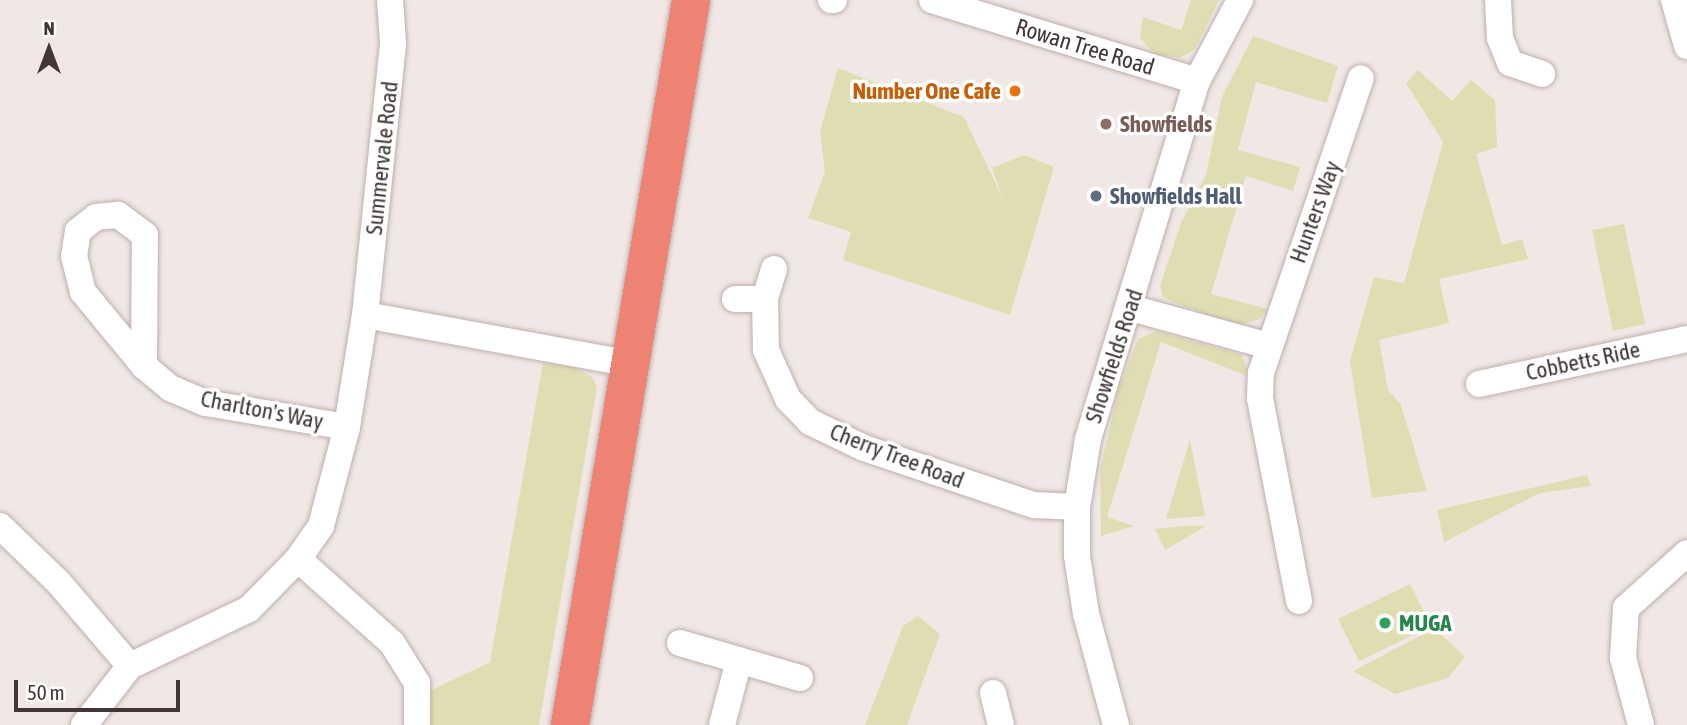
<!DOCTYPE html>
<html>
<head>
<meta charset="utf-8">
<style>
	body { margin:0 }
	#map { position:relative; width:1687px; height:725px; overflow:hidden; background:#f1e7e5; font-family:"Asap Condensed",sans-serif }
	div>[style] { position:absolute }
	.green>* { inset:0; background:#e1ddb2 }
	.roads { filter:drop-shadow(0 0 2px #beafac) drop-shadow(0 0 2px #beafac) }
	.minor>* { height:26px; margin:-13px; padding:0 13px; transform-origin:13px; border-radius:13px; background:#fff }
	.highway>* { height:38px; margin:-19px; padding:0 19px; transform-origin:19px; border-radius:19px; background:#ee8373 }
	.dots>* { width:19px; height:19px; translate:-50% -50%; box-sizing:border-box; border:4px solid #fff; border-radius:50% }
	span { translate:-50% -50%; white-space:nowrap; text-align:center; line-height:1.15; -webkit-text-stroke:7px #fff; paint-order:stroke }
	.street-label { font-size:23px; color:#423736 }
	.food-label { font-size:23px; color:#c56008; font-weight:700 }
	.right { translate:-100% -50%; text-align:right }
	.education-label { font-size:23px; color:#785e54; font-weight:700 }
	.left { translate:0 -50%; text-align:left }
	.service-label { font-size:23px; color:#4e5e75; font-weight:700 }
	.leisure-label { font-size:23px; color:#27864d; font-weight:700 }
	.north { position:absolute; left:14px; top:14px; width:70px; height:70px; -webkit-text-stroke:5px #fff; paint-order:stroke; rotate:0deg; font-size:19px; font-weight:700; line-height:28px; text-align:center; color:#423736 }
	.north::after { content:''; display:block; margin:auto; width:24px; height:32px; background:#423736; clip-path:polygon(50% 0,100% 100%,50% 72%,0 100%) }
	.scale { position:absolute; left:14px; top:680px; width:166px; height:32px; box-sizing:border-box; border:4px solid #423736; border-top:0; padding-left:9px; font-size:21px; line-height:24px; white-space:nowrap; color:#423736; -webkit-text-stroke:5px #fff; paint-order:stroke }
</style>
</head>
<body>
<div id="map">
	<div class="green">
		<i style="clip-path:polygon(1191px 0,1219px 0,1195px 49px,1180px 58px,1155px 54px,1140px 38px,1143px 17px,1181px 30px)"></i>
		<i style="clip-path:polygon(1253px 36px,1338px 66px,1327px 103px,1256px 82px,1238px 150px,1300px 167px,1293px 191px,1246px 176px,1211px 294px,1268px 309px,1260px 319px,1240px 325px,1177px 304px,1163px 297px,1160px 286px,1181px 223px,1206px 175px,1222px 97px)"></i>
		<i style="clip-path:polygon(838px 68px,964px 117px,1003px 199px,992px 168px,1024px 155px,1054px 167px,1010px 315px,843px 260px,851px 232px,808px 218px,825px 172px,820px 131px)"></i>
		<i style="clip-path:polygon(1418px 70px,1452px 101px,1471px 80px,1495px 100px,1497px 147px,1476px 154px,1502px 245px,1522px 239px,1528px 259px,1439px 279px,1449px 323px,1379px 340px,1388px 390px,1401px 405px,1427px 491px,1372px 498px,1350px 361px,1374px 277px,1404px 283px,1443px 142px,1406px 83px)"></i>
		<i style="clip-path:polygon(1624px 224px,1645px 324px,1613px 331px,1592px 230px)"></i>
		<i style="clip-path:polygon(1156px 331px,1242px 355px,1250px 377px,1161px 342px,1107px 517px,1134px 526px,1101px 536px,1100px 471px,1118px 391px,1138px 339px)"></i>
		<i style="clip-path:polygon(543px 363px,574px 367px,592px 377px,597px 387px,539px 725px,420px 725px,428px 692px,490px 662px)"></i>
		<i style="clip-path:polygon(1190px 440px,1205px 516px,1166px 519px)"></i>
		<i style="clip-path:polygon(1587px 475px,1591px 486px,1540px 493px,1444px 542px,1437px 510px)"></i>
		<i style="clip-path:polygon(1185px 526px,1206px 526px,1165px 550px,1155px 529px)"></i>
		<i style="clip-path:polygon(1410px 584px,1431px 626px,1359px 661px,1338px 619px)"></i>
		<i style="clip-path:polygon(918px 616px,940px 634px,907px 725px,865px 725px,903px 626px)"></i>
		<i style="clip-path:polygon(1435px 628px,1465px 657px,1448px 678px,1395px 694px,1353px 671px)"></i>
	</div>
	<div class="roads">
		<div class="minor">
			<i style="left:831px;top:0;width:3px"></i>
			<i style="left:932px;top:0;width:277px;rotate:17deg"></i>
			<i style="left:1498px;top:0;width:38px;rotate:87deg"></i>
			<i style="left:1500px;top:38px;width:27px;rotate:68deg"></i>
			<i style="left:1510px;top:63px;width:34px;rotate:19deg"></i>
			<i style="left:1674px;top:0;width:48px;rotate:74.2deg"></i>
			<i style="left:774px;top:269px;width:31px;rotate:107deg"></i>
			<i style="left:765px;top:299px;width:51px;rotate:88.9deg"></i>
			<i style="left:766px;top:350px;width:54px;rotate:65.8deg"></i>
			<i style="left:788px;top:399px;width:32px;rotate:46deg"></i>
			<i style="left:810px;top:422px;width:60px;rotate:25.7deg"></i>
			<i style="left:864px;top:448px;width:178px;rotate:18.6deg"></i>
			<i style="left:1033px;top:505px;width:44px;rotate:2.6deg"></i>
			<i style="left:735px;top:299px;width:30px"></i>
			<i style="left:1131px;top:308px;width:143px;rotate:15.4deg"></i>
			<i style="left:365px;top:315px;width:272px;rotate:10.4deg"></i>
			<i style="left:144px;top:366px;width:131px;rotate:-89.6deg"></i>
			<i style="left:145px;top:235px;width:34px;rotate:-143deg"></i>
			<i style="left:118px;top:215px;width:22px;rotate:175deg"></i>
			<i style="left:96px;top:217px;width:23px;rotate:142deg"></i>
			<i style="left:78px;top:231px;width:25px;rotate:99deg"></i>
			<i style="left:74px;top:256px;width:37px;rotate:76deg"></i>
			<i style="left:83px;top:292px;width:96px;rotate:50.5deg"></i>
			<i style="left:144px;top:366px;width:34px;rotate:40deg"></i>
			<i style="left:170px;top:388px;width:39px;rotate:23deg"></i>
			<i style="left:206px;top:403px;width:143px;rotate:9.7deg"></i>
			<i style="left:1479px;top:384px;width:213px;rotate:-12.2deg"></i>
			<i style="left:0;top:526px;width:82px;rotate:44deg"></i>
			<i style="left:59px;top:583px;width:109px;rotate:49.5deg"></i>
			<i style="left:298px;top:559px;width:126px;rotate:41.8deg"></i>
			<i style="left:392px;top:643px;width:47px;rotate:58deg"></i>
			<i style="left:417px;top:683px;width:42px;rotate:90deg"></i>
			<i style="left:1299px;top:601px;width:207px;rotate:-100.9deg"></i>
			<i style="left:1260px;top:398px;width:25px;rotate:-88deg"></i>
			<i style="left:1261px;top:373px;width:311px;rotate:-71.3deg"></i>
			<i style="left:680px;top:643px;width:125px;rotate:16.3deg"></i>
			<i style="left:993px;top:693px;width:33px;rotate:76deg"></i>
			<i style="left:84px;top:725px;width:75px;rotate:-52.1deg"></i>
			<i style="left:130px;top:666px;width:132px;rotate:-25.6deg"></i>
			<i style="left:249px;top:609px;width:70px;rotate:-45.6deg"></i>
			<i style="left:298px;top:559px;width:40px;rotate:-55.1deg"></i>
			<i style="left:321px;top:526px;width:102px;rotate:-75.3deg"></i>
			<i style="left:347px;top:427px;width:113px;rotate:-80.9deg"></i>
			<i style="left:365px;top:315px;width:274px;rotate:-84.1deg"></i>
			<i style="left:393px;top:42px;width:42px;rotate:-94.1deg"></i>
			<i style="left:722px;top:725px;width:67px;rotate:-75.3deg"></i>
			<i style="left:1116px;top:725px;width:115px;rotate:-105.1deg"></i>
			<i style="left:1086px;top:614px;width:59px;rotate:-98.8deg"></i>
			<i style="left:1077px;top:556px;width:49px;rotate:-90deg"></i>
			<i style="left:1077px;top:507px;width:69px;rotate:-80.8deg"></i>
			<i style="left:1088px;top:439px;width:374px;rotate:-73.1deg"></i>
			<i style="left:1197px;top:81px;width:92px;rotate:-62deg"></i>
			<i style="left:1641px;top:725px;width:69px;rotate:-105deg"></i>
			<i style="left:1623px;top:658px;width:50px;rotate:-86.6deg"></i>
			<i style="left:1626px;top:608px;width:82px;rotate:-42deg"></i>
		</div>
		<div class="highway">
			<i style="left:570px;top:725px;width:735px;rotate:-80.52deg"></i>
		</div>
	</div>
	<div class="dots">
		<i style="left:1015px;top:91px;background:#e8710a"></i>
		<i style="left:1106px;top:124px;background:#8d6e63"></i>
		<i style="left:1096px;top:196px;background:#5c6f8a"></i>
		<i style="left:1385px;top:623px;background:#2e9e5b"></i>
	</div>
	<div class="street-label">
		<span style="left:1085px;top:47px;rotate:17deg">Rowan Tree Road</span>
		<span style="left:382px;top:158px;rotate:-84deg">Summervale Road</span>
		<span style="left:1315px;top:212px;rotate:-70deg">Hunters Way</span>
		<span style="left:1114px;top:356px;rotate:-72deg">Showfields Road</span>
		<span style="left:1583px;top:361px;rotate:-12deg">Cobbetts Ride</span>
		<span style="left:262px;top:410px;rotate:11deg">Charlton's Way</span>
		<span style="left:897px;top:456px;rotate:21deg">Cherry Tree Road</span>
	</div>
	<div class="food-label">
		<span class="right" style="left:1001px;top:91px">Number One Cafe</span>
	</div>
	<div class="education-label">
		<span class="left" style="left:1120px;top:124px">Showfields</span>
	</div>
	<div class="service-label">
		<span class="left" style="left:1110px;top:196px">Showfields Hall</span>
	</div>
	<div class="leisure-label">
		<span class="left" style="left:1399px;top:623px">MUGA</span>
	</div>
	<div class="north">N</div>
	<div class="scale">50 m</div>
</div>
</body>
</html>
